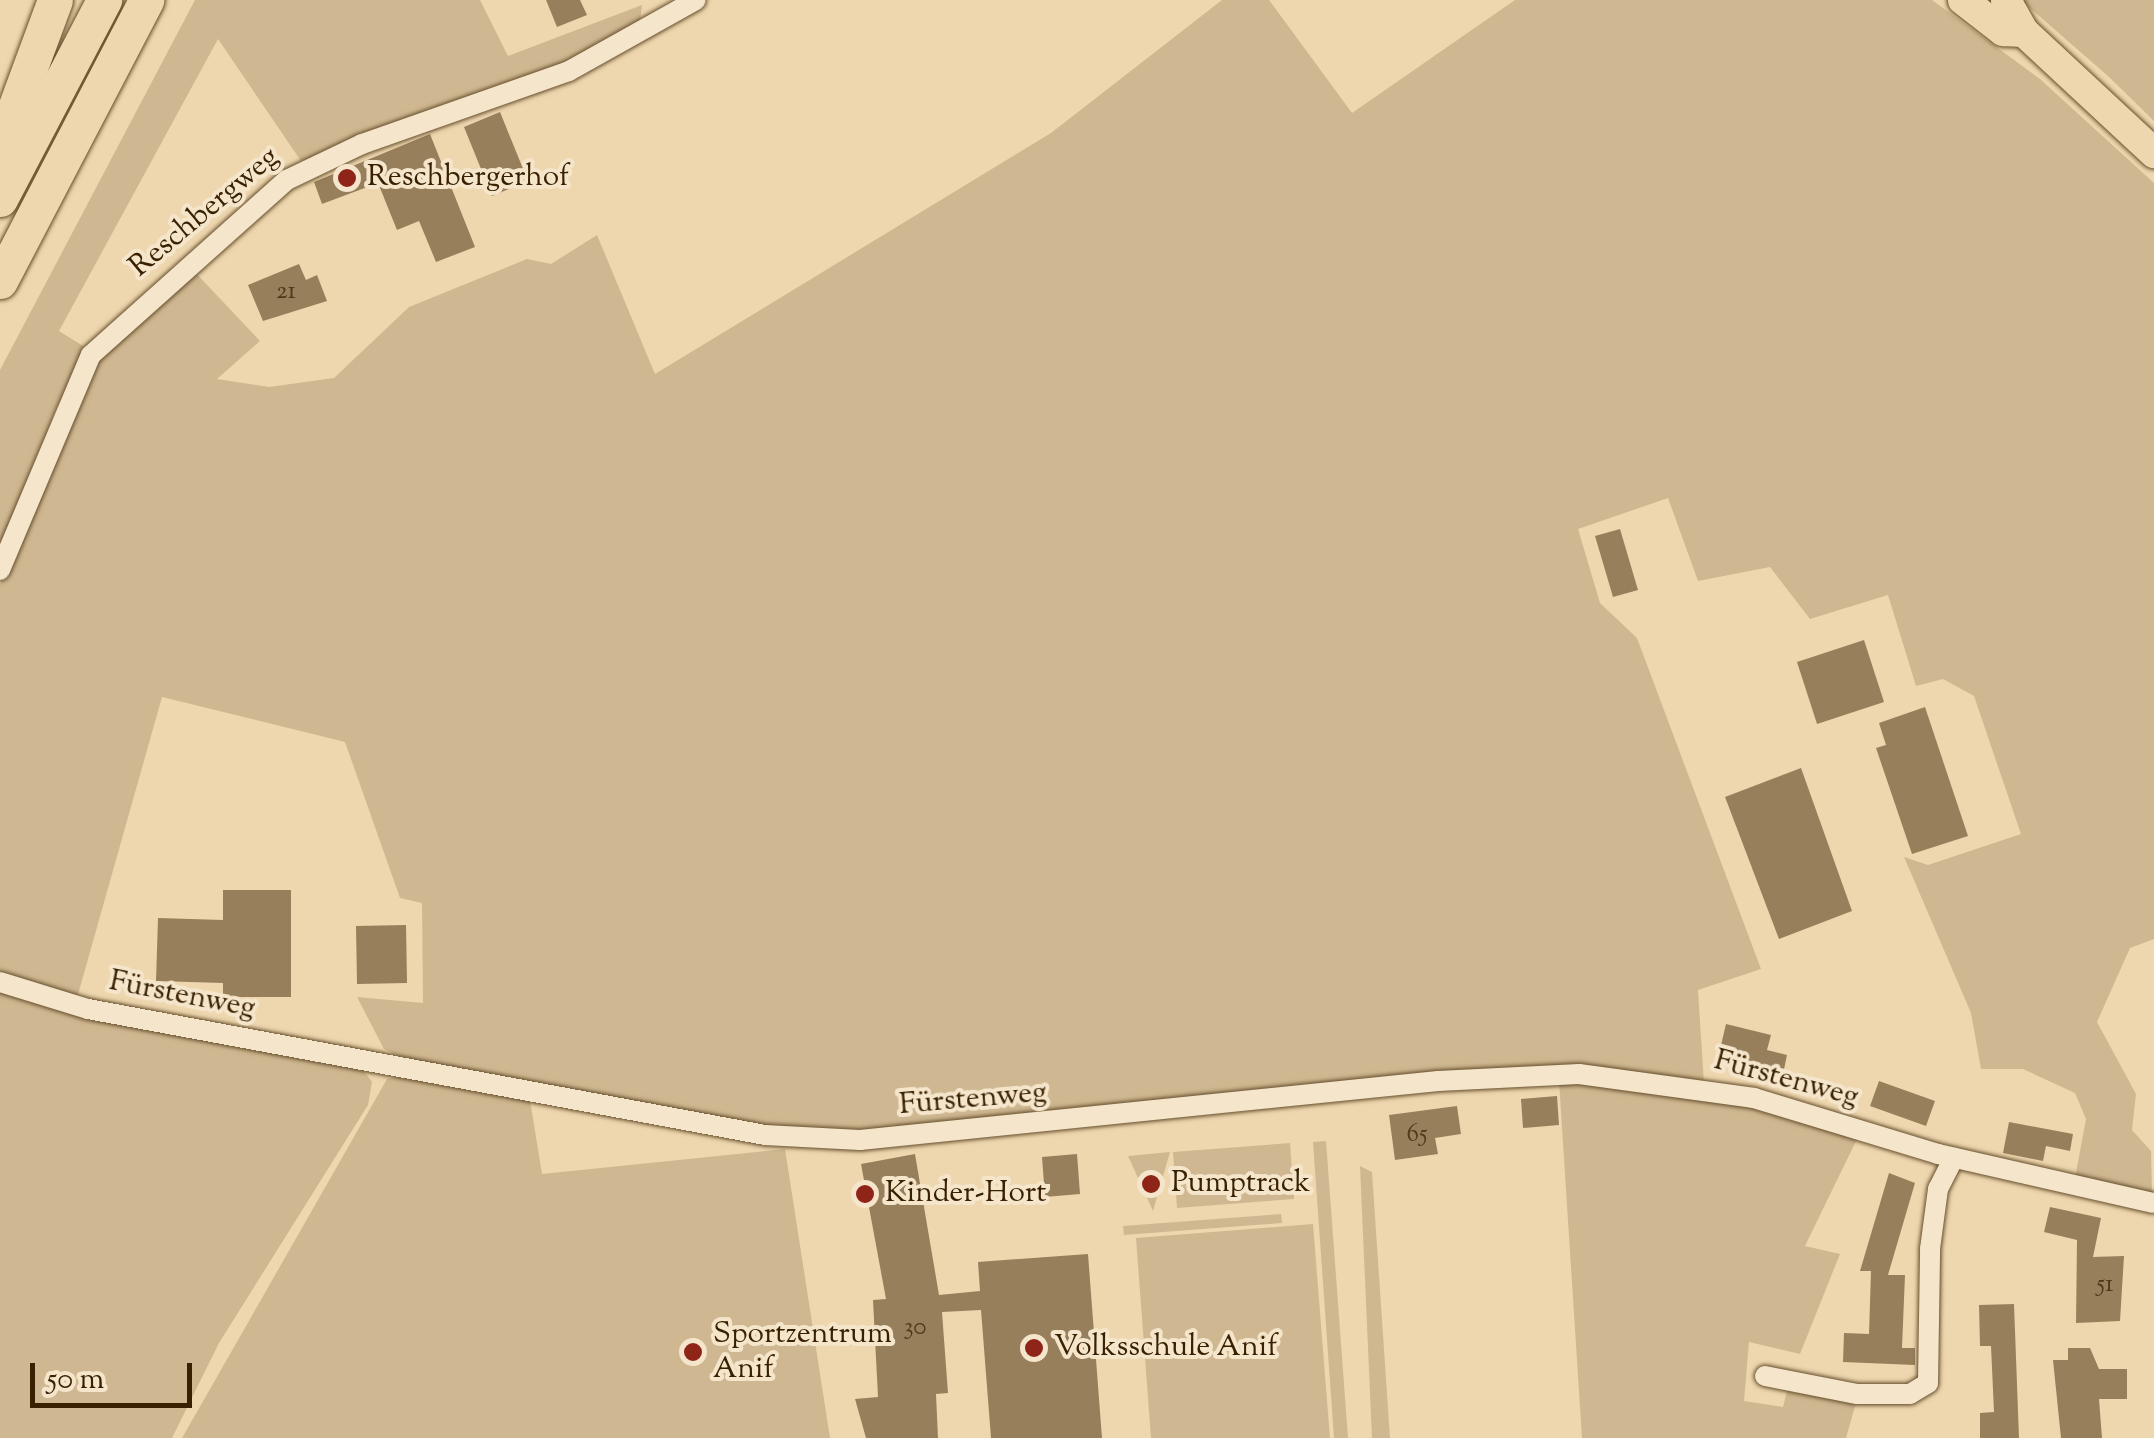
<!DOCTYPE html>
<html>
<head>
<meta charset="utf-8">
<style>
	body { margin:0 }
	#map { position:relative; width:2154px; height:1438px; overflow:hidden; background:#eed7af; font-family:"Sorts Mill Goudy",serif }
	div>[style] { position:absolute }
	.green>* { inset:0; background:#cfb891 }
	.building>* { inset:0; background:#977f5b }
	.roads { filter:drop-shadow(0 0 2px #664e2c) drop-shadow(0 0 2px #664e2c) }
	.minor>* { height:20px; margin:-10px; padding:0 10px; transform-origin:10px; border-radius:10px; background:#f4e5cb }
	.primary>* { height:30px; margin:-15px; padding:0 15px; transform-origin:15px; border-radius:15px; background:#eed7af }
	.motorway>* { height:35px; margin:-17.5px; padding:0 17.5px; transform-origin:17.5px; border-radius:17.5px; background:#eed7af }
	.dots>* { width:28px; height:28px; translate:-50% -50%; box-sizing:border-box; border:5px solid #f4e5cb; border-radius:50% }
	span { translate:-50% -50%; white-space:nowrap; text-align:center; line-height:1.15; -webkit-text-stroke:8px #f4e5cb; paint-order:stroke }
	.number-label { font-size:25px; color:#503818 }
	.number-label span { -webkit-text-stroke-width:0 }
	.poi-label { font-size:30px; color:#392001 }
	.left { translate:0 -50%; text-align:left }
	.street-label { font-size:30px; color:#392001 }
	.scale { position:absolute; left:30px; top:1363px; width:162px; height:45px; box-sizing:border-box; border:5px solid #392001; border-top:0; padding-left:12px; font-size:30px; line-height:35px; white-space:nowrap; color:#392001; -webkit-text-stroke:8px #f4e5cb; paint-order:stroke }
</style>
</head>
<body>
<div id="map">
	<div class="green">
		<i style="clip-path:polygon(195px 0,480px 0,508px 56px,642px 5px,640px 21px,534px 78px,301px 161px,218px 39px,59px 331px,88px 349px,56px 408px,0 561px,0 370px)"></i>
		<i style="clip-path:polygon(1222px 0,1269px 0,1352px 113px,1515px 0,1932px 0,2040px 79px,2154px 183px,2154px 939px,2130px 948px,2097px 1022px,2136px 1094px,2132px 1130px,2151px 1151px,2152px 1194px,2075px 1178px,2086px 1119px,2075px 1093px,2023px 1069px,1981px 1069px,1971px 1013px,1904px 857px,1928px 865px,2021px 834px,1974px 696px,1943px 679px,1916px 686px,1888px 595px,1810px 619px,1770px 567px,1698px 581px,1668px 498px,1578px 529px,1600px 603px,1637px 638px,1761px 969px,1698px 990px,1704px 1084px,1541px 1066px,844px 1133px,764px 1128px,420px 1066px,384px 1049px,357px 997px,423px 1003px,422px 903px,400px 898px,345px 742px,162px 697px,77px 998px,0 976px,0 584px,100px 355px,192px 269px,260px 341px,217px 379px,269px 387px,334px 378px,409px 307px,527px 259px,551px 264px,597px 235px,655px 374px,1051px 133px)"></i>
		<i style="clip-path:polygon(2021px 0,2154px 0,2154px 121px,2109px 77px)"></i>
		<i style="clip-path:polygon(0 991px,361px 1067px,372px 1082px,368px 1105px,219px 1343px,172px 1438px,0 1438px)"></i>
		<i style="clip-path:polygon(408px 1075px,530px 1100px,542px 1174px,785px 1149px,830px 1438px,182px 1438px,387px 1079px)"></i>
		<i style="clip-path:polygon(1559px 1081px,1742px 1106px,1858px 1137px,1805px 1246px,1840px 1254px,1800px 1354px,1749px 1342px,1744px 1401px,1783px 1407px,1787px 1391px,1856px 1403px,1846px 1438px,1582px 1438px)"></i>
		<i style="clip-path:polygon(1326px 1141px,1348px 1438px,1334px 1438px,1313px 1142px)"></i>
		<i style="clip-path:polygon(1290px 1143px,1294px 1199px,1177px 1208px,1173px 1152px)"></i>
		<i style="clip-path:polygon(1170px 1152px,1153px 1211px,1128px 1156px)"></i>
		<i style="clip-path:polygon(1360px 1166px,1372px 1172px,1390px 1438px,1372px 1438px)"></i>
		<i style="clip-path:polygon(1281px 1214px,1282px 1223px,1124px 1235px,1123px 1226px)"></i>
		<i style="clip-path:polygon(1313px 1224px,1330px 1438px,1151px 1438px,1136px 1238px)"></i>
	</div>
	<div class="building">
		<i style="clip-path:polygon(546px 0,580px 0,587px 15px,557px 27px)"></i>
		<i style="clip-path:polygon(500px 112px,528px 181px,492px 196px,464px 127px)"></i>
		<i style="clip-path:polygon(430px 134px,475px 247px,436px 262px,419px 221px,397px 230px,378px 183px,322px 204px,314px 182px)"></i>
		<i style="clip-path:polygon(299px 264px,306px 280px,317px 275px,327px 301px,263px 321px,248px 285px)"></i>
		<i style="clip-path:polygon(1620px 529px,1638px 590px,1613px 597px,1595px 536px)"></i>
		<i style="clip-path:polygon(1864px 640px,1884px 702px,1817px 724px,1797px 662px)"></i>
		<i style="clip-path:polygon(1925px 707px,1968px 836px,1912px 854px,1876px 748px,1886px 745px,1879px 723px)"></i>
		<i style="clip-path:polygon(1801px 768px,1852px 911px,1779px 939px,1725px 797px)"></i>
		<i style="clip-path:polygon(223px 890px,291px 890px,291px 997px,223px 997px,223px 983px,156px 981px,158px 918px,223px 920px)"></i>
		<i style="clip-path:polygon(406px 925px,407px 983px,357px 984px,356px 926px)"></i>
		<i style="clip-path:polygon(1726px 1024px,1771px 1035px,1767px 1050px,1787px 1055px,1782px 1079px,1718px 1058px)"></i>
		<i style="clip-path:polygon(1879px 1081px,1935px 1101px,1926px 1126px,1870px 1106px)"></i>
		<i style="clip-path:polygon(1557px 1096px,1559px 1125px,1523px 1128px,1521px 1099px)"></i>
		<i style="clip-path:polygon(1457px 1106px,1461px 1134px,1435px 1138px,1438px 1154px,1395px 1160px,1389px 1115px)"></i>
		<i style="clip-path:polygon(2009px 1122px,2073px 1134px,2070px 1151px,2046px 1146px,2043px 1161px,2003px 1153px)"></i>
		<i style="clip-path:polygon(915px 1154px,939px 1295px,980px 1291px,978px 1262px,1088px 1254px,1102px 1438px,991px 1438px,981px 1310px,942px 1312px,948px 1393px,936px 1394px,938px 1438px,866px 1438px,855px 1399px,878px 1397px,873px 1300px,886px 1299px,861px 1164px)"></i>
		<i style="clip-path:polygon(1077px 1154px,1080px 1194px,1045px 1197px,1042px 1157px)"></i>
		<i style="clip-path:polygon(1889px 1173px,1915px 1183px,1888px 1275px,1905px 1275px,1902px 1348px,1915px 1348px,1915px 1365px,1843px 1362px,1844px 1333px,1869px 1334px,1871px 1271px,1860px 1271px)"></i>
		<i style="clip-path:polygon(2050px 1207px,2101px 1218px,2093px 1257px,2124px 1256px,2120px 1321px,2076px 1323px,2077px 1240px,2044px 1232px)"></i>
		<i style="clip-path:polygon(2014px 1304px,2019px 1438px,1980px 1438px,1980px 1413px,1994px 1412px,1991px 1346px,1980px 1346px,1979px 1305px)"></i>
		<i style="clip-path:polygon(2068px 1348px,2090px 1348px,2099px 1369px,2127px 1369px,2127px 1399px,2099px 1399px,2102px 1438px,2061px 1438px,2053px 1360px,2068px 1360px)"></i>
	</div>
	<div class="roads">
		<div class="minor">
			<i style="left:0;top:570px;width:233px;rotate:-67.1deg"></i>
			<i style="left:91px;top:355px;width:263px;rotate:-41.8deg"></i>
			<i style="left:287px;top:180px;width:83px;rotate:-25.6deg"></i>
			<i style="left:362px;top:144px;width:219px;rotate:-19.4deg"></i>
			<i style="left:569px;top:71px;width:145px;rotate:-29.2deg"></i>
			<i style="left:0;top:982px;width:92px;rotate:17.1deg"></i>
			<i style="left:88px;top:1009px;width:689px;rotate:10.54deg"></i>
			<i style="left:765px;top:1135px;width:95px;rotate:3deg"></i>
			<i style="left:860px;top:1140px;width:581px;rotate:-5.83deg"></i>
			<i style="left:1438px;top:1081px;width:141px;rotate:-2.8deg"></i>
			<i style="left:1579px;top:1074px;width:177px;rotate:7.8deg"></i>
			<i style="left:1754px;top:1098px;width:192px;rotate:16.9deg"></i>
			<i style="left:1938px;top:1154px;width:221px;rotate:12.8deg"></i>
			<i style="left:1765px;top:1376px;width:94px;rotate:11.1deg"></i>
			<i style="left:1857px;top:1394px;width:53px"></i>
			<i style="left:1910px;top:1394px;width:21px;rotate:-31deg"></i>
			<i style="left:1928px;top:1383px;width:134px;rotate:-89.1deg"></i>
			<i style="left:1930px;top:1249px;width:61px;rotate:-82.4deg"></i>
			<i style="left:1938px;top:1189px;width:35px;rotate:-63deg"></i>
		</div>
		<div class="primary">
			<i style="left:1963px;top:0;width:51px;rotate:37.8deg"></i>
			<i style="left:2003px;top:31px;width:21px;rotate:3deg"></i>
			<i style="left:2006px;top:0;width:37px;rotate:61deg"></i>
			<i style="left:2024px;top:32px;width:178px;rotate:42.9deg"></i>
		</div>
		<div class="motorway">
			<i style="left:7px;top:176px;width:49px;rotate:-88.8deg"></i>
			<i style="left:8px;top:127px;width:135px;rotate:-69.7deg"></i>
			<i style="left:0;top:199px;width:225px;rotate:-62.4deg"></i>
			<i style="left:0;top:281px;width:317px;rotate:-62.5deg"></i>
		</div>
	</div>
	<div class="dots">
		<i style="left:347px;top:178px;background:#8f2418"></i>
		<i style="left:1151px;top:1184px;background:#8f2418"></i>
		<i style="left:865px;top:1194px;background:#8f2418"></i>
		<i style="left:1034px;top:1348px;background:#8f2418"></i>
		<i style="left:693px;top:1352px;background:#8f2418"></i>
	</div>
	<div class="number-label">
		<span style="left:286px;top:292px">21</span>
		<span style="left:1417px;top:1135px">65</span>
		<span style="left:2105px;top:1285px">51</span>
		<span style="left:915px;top:1328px">30</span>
	</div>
	<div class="poi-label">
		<span class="left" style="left:367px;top:178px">Reschbergerhof</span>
		<span class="left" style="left:1171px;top:1184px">Pumptrack</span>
		<span class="left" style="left:885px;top:1194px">Kinder-Hort</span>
		<span class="left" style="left:713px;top:1352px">Sportzentrum<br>Anif</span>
		<span class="left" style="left:1054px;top:1348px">Volksschule Anif</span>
	</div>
	<div class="street-label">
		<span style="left:205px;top:213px;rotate:-40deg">Reschbergweg</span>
		<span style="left:182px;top:996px;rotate:11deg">Fürstenweg</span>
		<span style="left:1786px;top:1080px;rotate:15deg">Fürstenweg</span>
		<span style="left:973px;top:1100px;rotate:-5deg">Fürstenweg</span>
	</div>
	<div class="scale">50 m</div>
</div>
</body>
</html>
